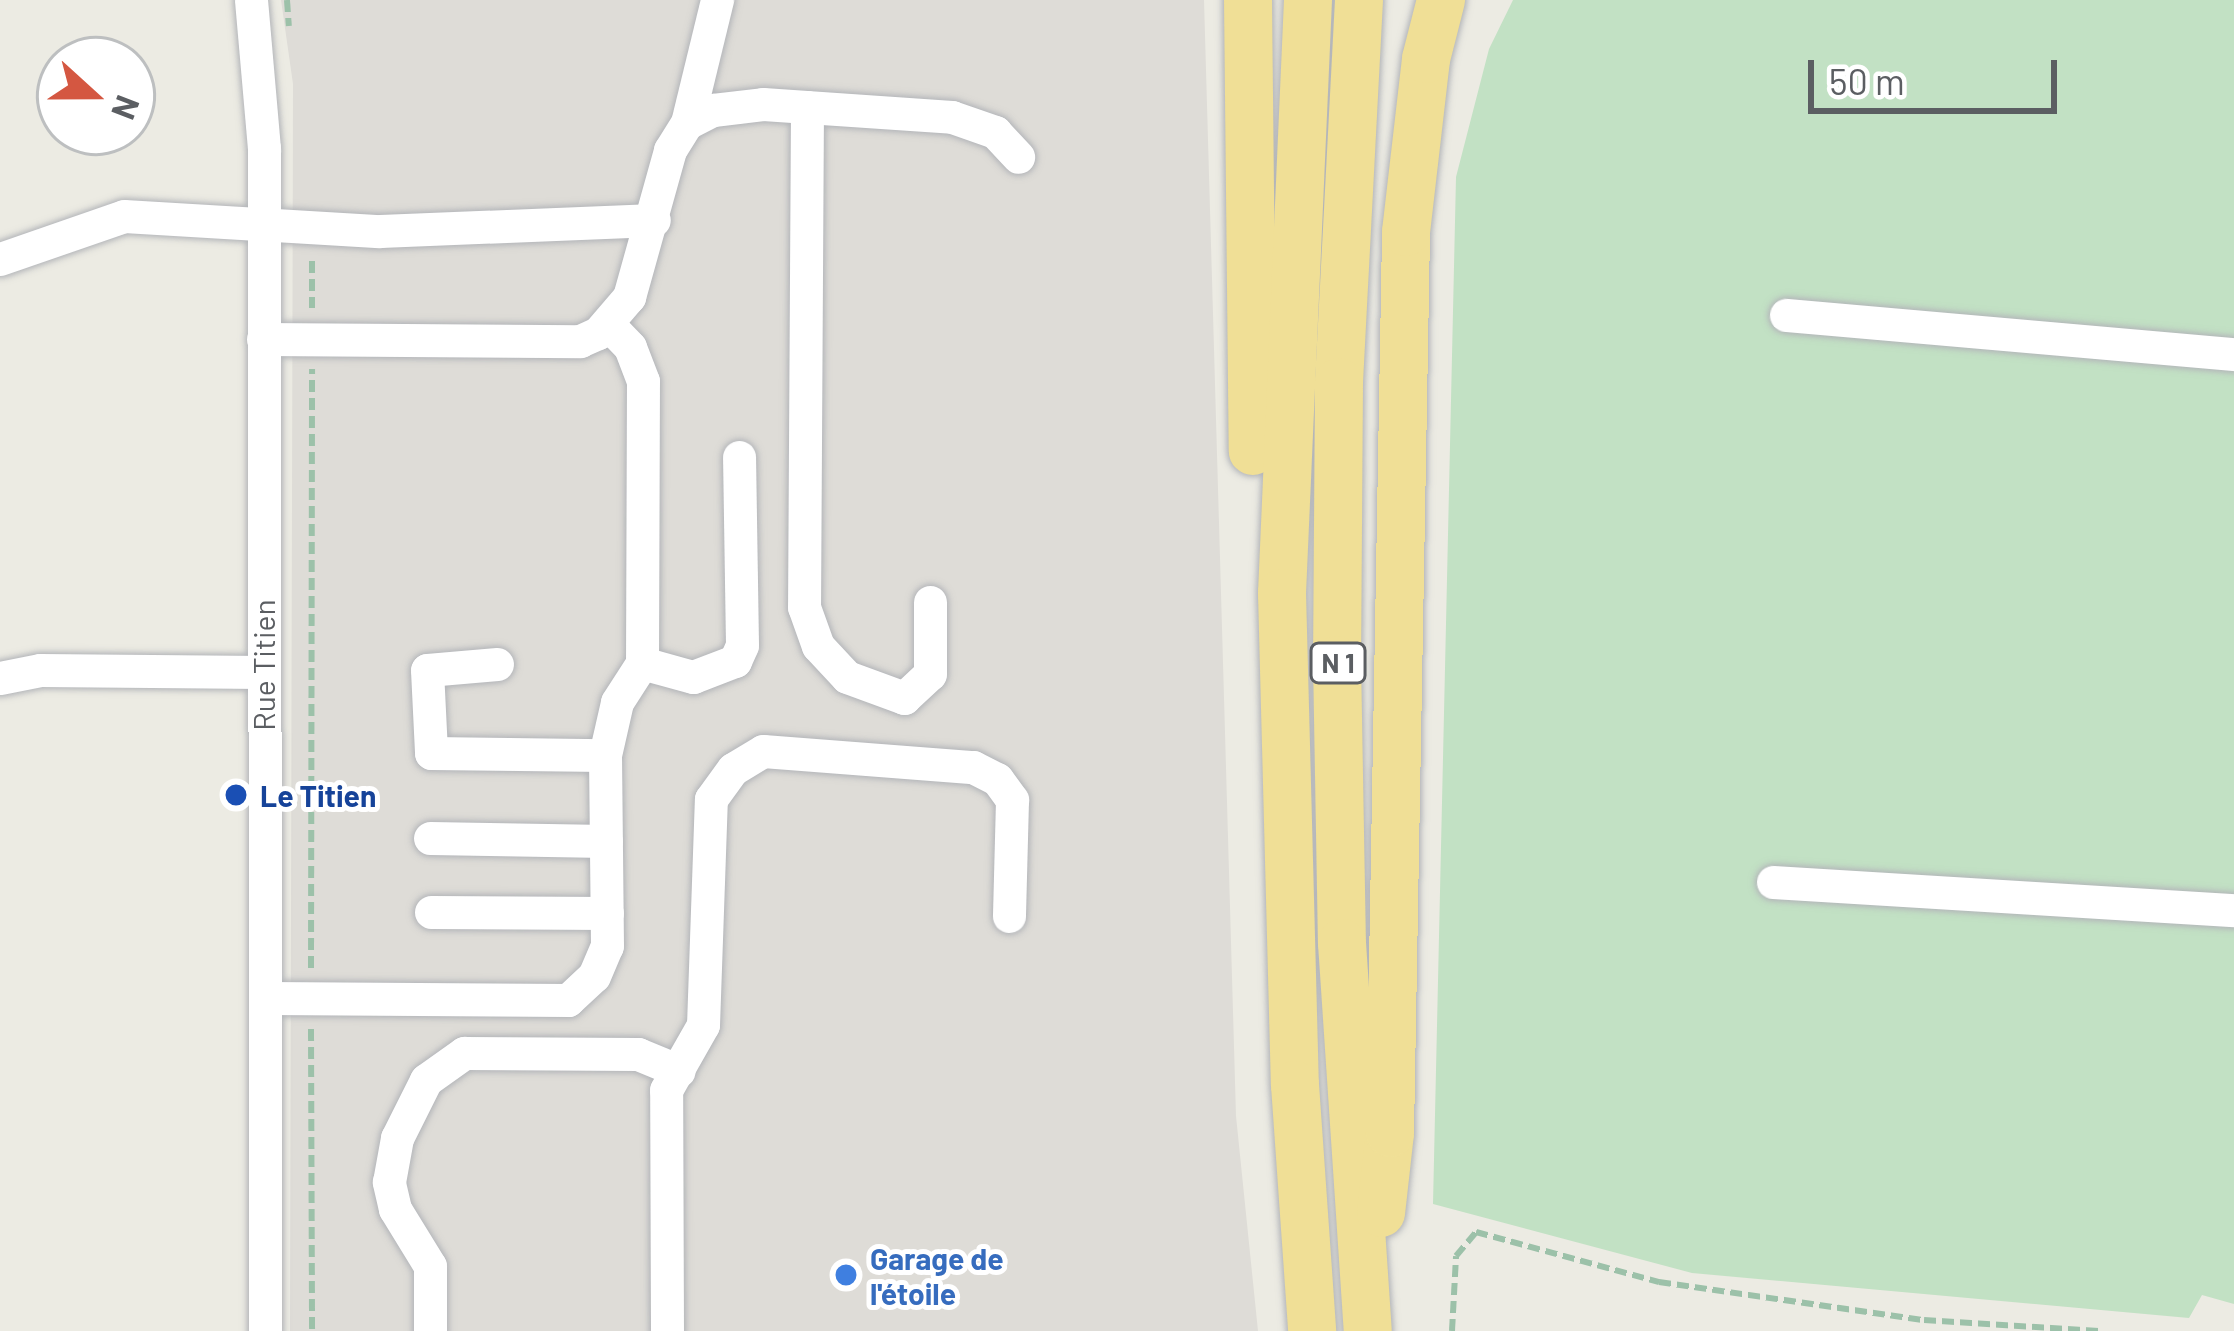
<!DOCTYPE html>
<html>
<head>
<meta charset="utf-8">
<style>
	body { margin:0 }
	#map { position:relative; width:2234px; height:1331px; overflow:hidden; background:#ecebe3; font-family:Barlow,sans-serif }
	div>[style] { position:absolute }
	.industrial>* { inset:0; background:#dedcd7 }
	.green>* { inset:0; background:#c2e1c4 }
	.path>* { height:6px; margin-top:-3px; transform-origin:0; background:repeating-linear-gradient(90deg,#9cc1a9 0 12px,transparent 0 18px) }
	.roads { filter:drop-shadow(0 0 3px #b3b5b9) drop-shadow(0 0 3px #b3b5b9) }
	.minor>* { height:33px; margin:-16.5px; padding:0 16.5px; transform-origin:16.5px; border-radius:16.5px; background:#fff }
	.highway>* { height:48px; margin:-24px; padding:0 24px; transform-origin:24px; border-radius:24px; background:#f0df96 }
	.dots>* { width:33px; height:33px; translate:-50% -50%; box-sizing:border-box; border:6px solid #fff; border-radius:50% }
	span { translate:-50% -50%; white-space:nowrap; text-align:center; line-height:1.15; -webkit-text-stroke:10px #fff; paint-order:stroke }
	.shield-label span { padding:3px 9px; background:#fff; border:3px solid; border-radius:9px; -webkit-text-stroke-width:0 }
	.shield-label { font-size:27px; color:#5b5e62; font-weight:700 }
	.street-label { font-size:30px; color:#5b5e62 }
	.transit-label { font-size:30px; color:#164399; font-weight:700 }
	.left { translate:0 -50%; text-align:left }
	.shop-label { font-size:30px; color:#366cbe; font-weight:700 }
	.north { position:absolute; left:36px; top:36px; width:120px; height:120px; box-sizing:border-box; background:#fff; border:3px solid #bdbfc0; border-radius:50%; rotate:111deg; font-size:33px; font-weight:700; line-height:48px; text-align:center; color:#5b5e62 }
	.north::after { content:''; display:block; margin:auto; width:42px; height:54px; background:#d45741; clip-path:polygon(50% 0,100% 100%,50% 72%,0 100%) }
	.scale { position:absolute; left:1808px; top:60px; width:249px; height:54px; box-sizing:border-box; border:6px solid #5b5e62; border-top:0; padding-left:15px; font-size:36px; line-height:42px; white-space:nowrap; color:#5b5e62; -webkit-text-stroke:9px #fff; paint-order:stroke }
</style>
</head>
<body>
<div id="map">
	<div class="industrial">
		<i style="clip-path:polygon(281px 0,1204px 0,1236px 1116px,1258px 1331px,290px 1331px,293px 84px)"></i>
	</div>
	<div class="green">
		<i style="clip-path:polygon(1513px 0,2234px 0,2234px 1304px,2202px 1295px,2189px 1318px,1692px 1273px,1433px 1204px,1456px 177px,1489px 49px)"></i>
	</div>
	<div class="path">
		<i style="left:287px;top:0;width:26px;rotate:86deg"></i>
		<i style="left:312px;top:261px;width:47px;rotate:90deg"></i>
		<i style="left:311px;top:968px;width:599px;rotate:-89.9deg"></i>
		<i style="left:311px;top:1029px;width:302px;rotate:89.8deg"></i>
		<i style="left:1452px;top:1331px;width:75px;rotate:-86.9deg"></i>
		<i style="left:1456px;top:1256px;width:31px;rotate:-50deg"></i>
		<i style="left:1476px;top:1232px;width:190px;rotate:15.3deg"></i>
		<i style="left:1659px;top:1282px;width:268px;rotate:8.2deg"></i>
		<i style="left:1924px;top:1320px;width:175px;rotate:3.6deg"></i>
	</div>
	<div class="roads">
		<div class="minor">
			<i style="left:251px;top:0;width:149px;rotate:85deg"></i>
			<i style="left:264px;top:148px;width:1183px;rotate:89.95deg"></i>
			<i style="left:807px;top:107px;width:500px;rotate:90.34deg"></i>
			<i style="left:804px;top:607px;width:41px;rotate:70.3deg"></i>
			<i style="left:818px;top:646px;width:42px;rotate:46.9deg"></i>
			<i style="left:847px;top:677px;width:61px;rotate:20.2deg"></i>
			<i style="left:904px;top:698px;width:35px;rotate:-43deg"></i>
			<i style="left:930px;top:674px;width:72px;rotate:-90deg"></i>
			<i style="left:687px;top:123px;width:127px;rotate:-76.3deg"></i>
			<i style="left:0;top:259px;width:131px;rotate:-19.1deg"></i>
			<i style="left:124px;top:216px;width:256px;rotate:3.4deg"></i>
			<i style="left:380px;top:231px;width:274px;rotate:-2.3deg"></i>
			<i style="left:1786px;top:315px;width:450px;rotate:5deg"></i>
			<i style="left:263px;top:339px;width:317px;rotate:0.4deg"></i>
			<i style="left:580px;top:341px;width:20px;rotate:-24deg"></i>
			<i style="left:598px;top:333px;width:48px;rotate:-49.3deg"></i>
			<i style="left:629px;top:297px;width:153px;rotate:-74.4deg"></i>
			<i style="left:670px;top:150px;width:32px;rotate:-58deg"></i>
			<i style="left:687px;top:123px;width:29px;rotate:-27deg"></i>
			<i style="left:713px;top:110px;width:50px;rotate:-6.8deg"></i>
			<i style="left:763px;top:104px;width:189px;rotate:3.9deg"></i>
			<i style="left:952px;top:117px;width:46px;rotate:19.2deg"></i>
			<i style="left:995px;top:132px;width:34px;rotate:47deg"></i>
			<i style="left:642px;top:663px;width:53px;rotate:15.4deg"></i>
			<i style="left:693px;top:677px;width:45px;rotate:-20.9deg"></i>
			<i style="left:735px;top:661px;width:17px;rotate:-66deg"></i>
			<i style="left:742px;top:645px;width:188px;rotate:-90.9deg"></i>
			<i style="left:497px;top:664px;width:70px;rotate:175.1deg"></i>
			<i style="left:427px;top:670px;width:83px;rotate:87.2deg"></i>
			<i style="left:431px;top:753px;width:174px;rotate:0.7deg"></i>
			<i style="left:0;top:678px;width:41px;rotate:-11.3deg"></i>
			<i style="left:40px;top:670px;width:223px;rotate:0.5deg"></i>
			<i style="left:430px;top:838px;width:176px;rotate:1deg"></i>
			<i style="left:1773px;top:882px;width:462px;rotate:3.5deg"></i>
			<i style="left:431px;top:912px;width:176px;rotate:0.3deg"></i>
			<i style="left:267px;top:998px;width:301px;rotate:0.4deg"></i>
			<i style="left:568px;top:1000px;width:35px;rotate:-43deg"></i>
			<i style="left:594px;top:976px;width:33px;rotate:-67deg"></i>
			<i style="left:607px;top:946px;width:191px;rotate:-90.6deg"></i>
			<i style="left:605px;top:755px;width:54px;rotate:-77.2deg"></i>
			<i style="left:617px;top:702px;width:46px;rotate:-57.3deg"></i>
			<i style="left:642px;top:663px;width:282px;rotate:-89.8deg"></i>
			<i style="left:643px;top:381px;width:36px;rotate:-111deg"></i>
			<i style="left:630px;top:347px;width:33px;rotate:-134deg"></i>
			<i style="left:430px;top:1331px;width:65px;rotate:-90deg"></i>
			<i style="left:430px;top:1266px;width:67px;rotate:-121.6deg"></i>
			<i style="left:395px;top:1209px;width:28px;rotate:-103deg"></i>
			<i style="left:389px;top:1182px;width:45px;rotate:-79.7deg"></i>
			<i style="left:397px;top:1138px;width:65px;rotate:-63.4deg"></i>
			<i style="left:426px;top:1080px;width:47px;rotate:-35.4deg"></i>
			<i style="left:464px;top:1053px;width:174px;rotate:0.3deg"></i>
			<i style="left:638px;top:1054px;width:44px;rotate:22.5deg"></i>
			<i style="left:667px;top:1331px;width:241px;rotate:-90.2deg"></i>
			<i style="left:666px;top:1090px;width:75px;rotate:-60.4deg"></i>
			<i style="left:703px;top:1025px;width:226px;rotate:-88deg"></i>
			<i style="left:711px;top:799px;width:37px;rotate:-54deg"></i>
			<i style="left:733px;top:769px;width:35px;rotate:-31deg"></i>
			<i style="left:763px;top:751px;width:211px;rotate:4.4deg"></i>
			<i style="left:973px;top:767px;width:27px;rotate:27deg"></i>
			<i style="left:997px;top:779px;width:26px;rotate:54deg"></i>
			<i style="left:1012px;top:800px;width:116px;rotate:91.5deg"></i>
		</div>
		<div class="highway">
			<i style="left:1248px;top:0;width:451px;rotate:89.4deg"></i>
			<i style="left:1308px;top:0;width:594px;rotate:92.51deg"></i>
			<i style="left:1282px;top:593px;width:492px;rotate:88.5deg"></i>
			<i style="left:1295px;top:1085px;width:247px;rotate:86deg"></i>
			<i style="left:1359px;top:0;width:383px;rotate:93deg"></i>
			<i style="left:1339px;top:382px;width:278px;rotate:90.4deg"></i>
			<i style="left:1337px;top:660px;width:283px;rotate:89deg"></i>
			<i style="left:1342px;top:943px;width:389px;rotate:86.2deg"></i>
			<i style="left:1381px;top:1213px;width:81px;rotate:-83.6deg"></i>
			<i style="left:1390px;top:1133px;width:901px;rotate:-88.98deg"></i>
			<i style="left:1406px;top:232px;width:174px;rotate:-83.4deg"></i>
			<i style="left:1426px;top:59px;width:61px;rotate:-75.7deg"></i>
		</div>
	</div>
	<div class="dots">
		<i style="left:236px;top:795px;background:#1a4fb4"></i>
		<i style="left:846px;top:1275px;background:#3f7fe0"></i>
	</div>
	<div class="shield-label">
		<span style="left:1338px;top:663px">N 1</span>
	</div>
	<div class="street-label">
		<span style="left:263px;top:665px;rotate:-90deg">Rue Titien</span>
	</div>
	<div class="transit-label">
		<span class="left" style="left:260px;top:795px">Le Titien</span>
	</div>
	<div class="shop-label">
		<span class="left" style="left:870px;top:1275px">Garage de<br>l'étoile</span>
	</div>
	<div class="north">N</div>
	<div class="scale">50 m</div>
</div>
</body>
</html>
